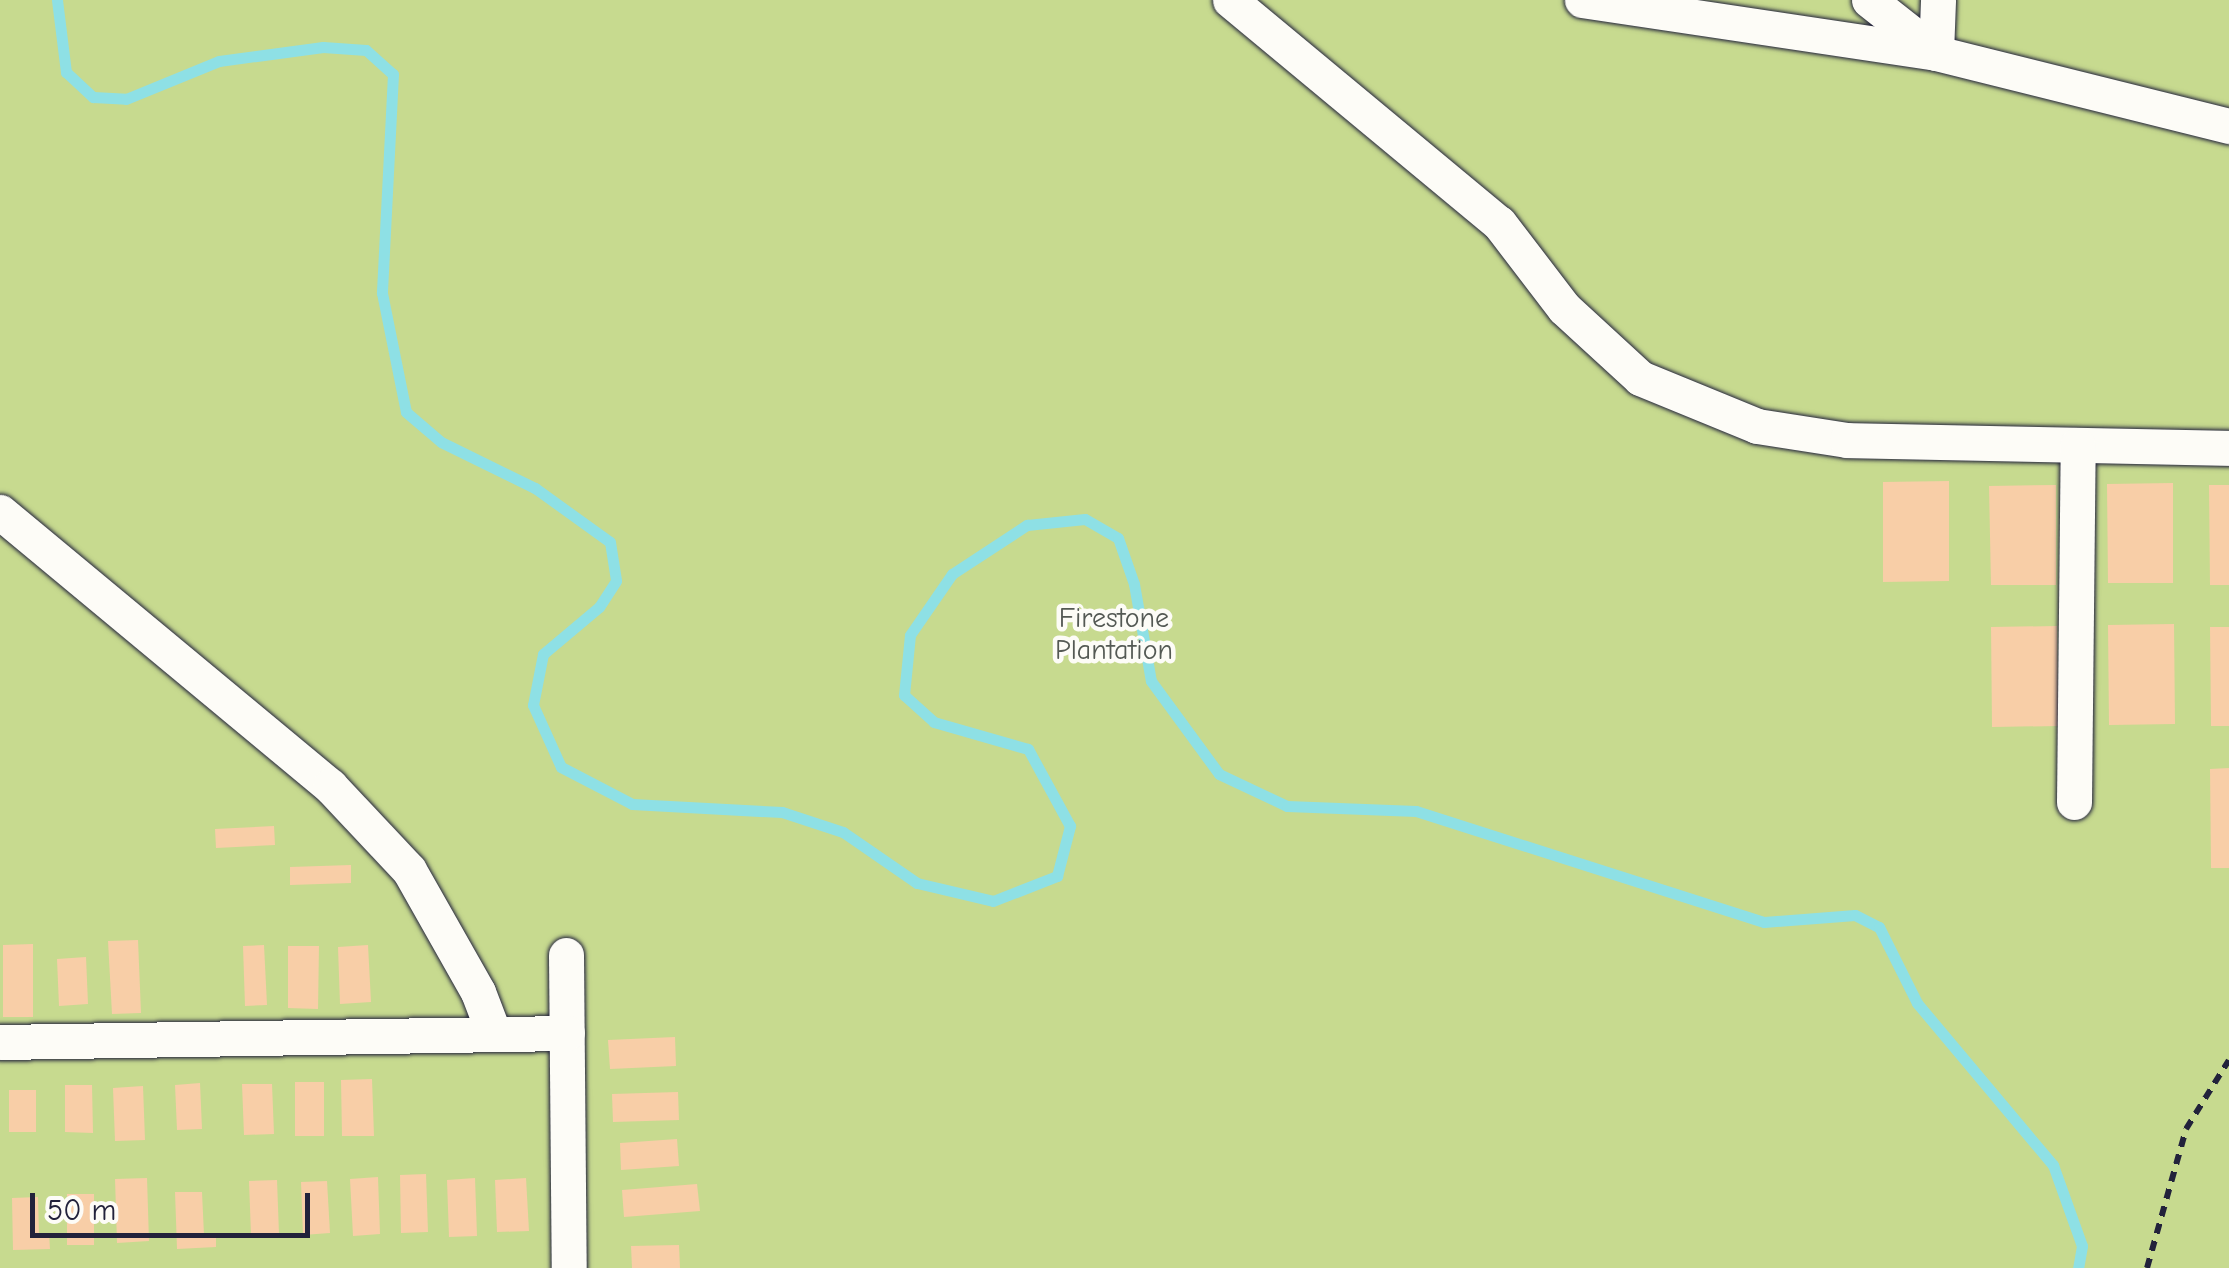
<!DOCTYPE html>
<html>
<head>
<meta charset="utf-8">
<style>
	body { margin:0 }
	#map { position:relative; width:2229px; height:1268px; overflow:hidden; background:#fdfcf7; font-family:"Comic Neue",sans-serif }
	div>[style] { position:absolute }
	.green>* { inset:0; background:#c7da8f }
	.stream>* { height:11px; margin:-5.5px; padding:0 5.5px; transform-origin:5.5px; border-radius:5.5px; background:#8ee0e5 }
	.building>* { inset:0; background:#f8cea7 }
	.path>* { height:6px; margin-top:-3px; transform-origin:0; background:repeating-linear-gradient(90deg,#22223b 0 10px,transparent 0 18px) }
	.roads { filter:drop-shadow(0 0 2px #22223b) drop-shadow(0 0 2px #22223b) }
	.minor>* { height:35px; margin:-17.5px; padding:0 17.5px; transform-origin:17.5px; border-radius:17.5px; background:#fdfcf7 }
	span { translate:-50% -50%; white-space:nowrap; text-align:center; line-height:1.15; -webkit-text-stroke:9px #fdfcf7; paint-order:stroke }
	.park-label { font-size:28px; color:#545954 }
	.scale { position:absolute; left:30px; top:1193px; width:280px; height:45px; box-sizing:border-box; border:5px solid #22223b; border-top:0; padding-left:12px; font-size:30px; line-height:35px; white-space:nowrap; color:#22223b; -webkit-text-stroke:8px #fdfcf7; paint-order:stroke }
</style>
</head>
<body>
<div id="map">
	<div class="green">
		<i style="clip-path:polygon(0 0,2229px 0,2229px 1268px,0 1268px)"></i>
	</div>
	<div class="stream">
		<i style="left:57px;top:0;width:73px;rotate:82.9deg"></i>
		<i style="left:66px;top:72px;width:37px;rotate:43deg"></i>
		<i style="left:93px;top:97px;width:33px;rotate:3deg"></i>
		<i style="left:126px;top:99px;width:100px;rotate:-22.2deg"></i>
		<i style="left:219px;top:61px;width:105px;rotate:-7.7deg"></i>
		<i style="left:323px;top:47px;width:43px;rotate:4deg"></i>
		<i style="left:366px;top:50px;width:36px;rotate:42deg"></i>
		<i style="left:393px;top:74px;width:219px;rotate:92.9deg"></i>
		<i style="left:382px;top:293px;width:121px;rotate:78.6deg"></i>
		<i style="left:406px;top:412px;width:46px;rotate:40.6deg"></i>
		<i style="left:441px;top:442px;width:105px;rotate:26.1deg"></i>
		<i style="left:535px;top:488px;width:92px;rotate:35.8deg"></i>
		<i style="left:610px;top:542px;width:39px;rotate:81deg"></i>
		<i style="left:616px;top:581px;width:31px;rotate:123deg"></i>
		<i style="left:599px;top:607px;width:73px;rotate:140deg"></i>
		<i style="left:543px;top:654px;width:52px;rotate:101.1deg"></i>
		<i style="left:533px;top:705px;width:68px;rotate:65.7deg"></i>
		<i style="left:561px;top:767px;width:80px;rotate:27.5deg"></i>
		<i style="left:632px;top:804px;width:150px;rotate:3.1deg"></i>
		<i style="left:782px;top:812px;width:64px;rotate:18.2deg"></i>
		<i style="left:843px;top:832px;width:90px;rotate:34.6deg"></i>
		<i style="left:917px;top:883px;width:78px;rotate:13.3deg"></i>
		<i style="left:993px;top:901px;width:69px;rotate:-21.3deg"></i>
		<i style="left:1057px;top:876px;width:52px;rotate:-75.4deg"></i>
		<i style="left:1070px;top:826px;width:88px;rotate:-118.6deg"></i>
		<i style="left:1028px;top:749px;width:98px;rotate:-164deg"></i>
		<i style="left:934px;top:722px;width:40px;rotate:-138deg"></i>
		<i style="left:904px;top:695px;width:60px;rotate:-84.3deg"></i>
		<i style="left:910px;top:635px;width:74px;rotate:-55.5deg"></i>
		<i style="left:952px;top:574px;width:90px;rotate:-33.2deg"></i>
		<i style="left:1027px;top:525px;width:58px;rotate:-5.9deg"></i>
		<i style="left:1085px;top:519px;width:38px;rotate:30deg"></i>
		<i style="left:1118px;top:538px;width:49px;rotate:70.8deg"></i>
		<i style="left:1134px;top:584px;width:98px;rotate:80.1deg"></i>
		<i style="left:1151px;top:681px;width:115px;rotate:53.8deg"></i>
		<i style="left:1219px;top:774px;width:75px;rotate:25.2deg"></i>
		<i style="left:1287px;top:806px;width:129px;rotate:2.2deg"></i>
		<i style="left:1416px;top:811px;width:365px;rotate:17.7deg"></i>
		<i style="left:1764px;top:922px;width:91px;rotate:-4.4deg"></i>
		<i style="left:1855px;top:915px;width:27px;rotate:27deg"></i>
		<i style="left:1879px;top:927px;width:85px;rotate:63.4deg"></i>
		<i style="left:1917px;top:1003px;width:212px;rotate:50deg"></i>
		<i style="left:2053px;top:1165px;width:86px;rotate:70.3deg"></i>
		<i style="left:2082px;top:1246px;width:22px;rotate:100deg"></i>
	</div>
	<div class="building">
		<i style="clip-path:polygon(1949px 481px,1949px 581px,1883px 582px,1883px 482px)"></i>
		<i style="clip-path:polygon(2173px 483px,2173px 583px,2108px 583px,2107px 484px)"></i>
		<i style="clip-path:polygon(2056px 485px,2056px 585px,1991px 585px,1989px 486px)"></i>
		<i style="clip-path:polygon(2209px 485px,2229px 485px,2229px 585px,2210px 585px)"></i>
		<i style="clip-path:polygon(2174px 624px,2175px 724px,2109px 725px,2108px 625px)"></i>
		<i style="clip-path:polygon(2057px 626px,2058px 726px,1992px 727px,1991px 627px)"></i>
		<i style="clip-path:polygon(2210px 627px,2229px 627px,2229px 726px,2211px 726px)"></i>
		<i style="clip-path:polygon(2229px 768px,2229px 868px,2211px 868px,2210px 769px)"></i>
		<i style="clip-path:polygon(274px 826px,275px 845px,216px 848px,215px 829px)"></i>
		<i style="clip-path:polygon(351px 865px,351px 883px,290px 885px,290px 867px)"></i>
		<i style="clip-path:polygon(138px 940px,141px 1013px,112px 1014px,108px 941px)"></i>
		<i style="clip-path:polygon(33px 944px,33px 1017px,3px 1017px,3px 945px)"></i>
		<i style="clip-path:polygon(264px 945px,267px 1005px,245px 1006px,243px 946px)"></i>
		<i style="clip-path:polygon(368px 945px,371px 1002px,340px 1004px,338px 947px)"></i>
		<i style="clip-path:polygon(288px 946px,319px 946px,318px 1009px,288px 1008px)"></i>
		<i style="clip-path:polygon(86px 957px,88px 1004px,59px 1006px,57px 959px)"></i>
		<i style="clip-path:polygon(675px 1037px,676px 1066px,610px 1069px,608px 1040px)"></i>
		<i style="clip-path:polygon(372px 1079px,374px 1136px,342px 1136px,341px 1080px)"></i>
		<i style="clip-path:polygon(295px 1082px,324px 1082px,324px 1136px,295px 1136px)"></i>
		<i style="clip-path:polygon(200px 1083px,202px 1129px,177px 1130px,175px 1085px)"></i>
		<i style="clip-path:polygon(242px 1084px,272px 1084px,274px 1134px,244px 1135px)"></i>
		<i style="clip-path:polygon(65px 1085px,92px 1085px,93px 1133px,65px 1132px)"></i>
		<i style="clip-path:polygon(143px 1086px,145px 1140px,115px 1141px,113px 1088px)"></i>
		<i style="clip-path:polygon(9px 1090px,36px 1090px,36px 1132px,9px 1132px)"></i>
		<i style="clip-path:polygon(678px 1092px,679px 1120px,613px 1122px,612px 1094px)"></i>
		<i style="clip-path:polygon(677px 1139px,679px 1166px,621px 1170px,620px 1143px)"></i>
		<i style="clip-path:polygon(426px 1174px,428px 1232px,401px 1233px,400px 1175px)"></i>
		<i style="clip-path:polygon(378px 1177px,380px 1234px,353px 1236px,350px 1179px)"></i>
		<i style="clip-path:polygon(147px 1178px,149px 1241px,117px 1243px,115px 1179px)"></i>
		<i style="clip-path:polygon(475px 1178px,477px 1236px,449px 1237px,447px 1180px)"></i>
		<i style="clip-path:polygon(526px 1178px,529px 1231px,497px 1232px,495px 1180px)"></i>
		<i style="clip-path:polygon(277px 1180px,279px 1234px,251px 1235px,249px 1181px)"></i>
		<i style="clip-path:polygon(327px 1181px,330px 1233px,303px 1235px,301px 1182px)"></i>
		<i style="clip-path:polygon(697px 1184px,700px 1211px,624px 1217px,622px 1190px)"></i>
		<i style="clip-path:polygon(175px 1192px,202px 1192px,204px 1235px,216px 1234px,216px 1247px,177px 1249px)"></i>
		<i style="clip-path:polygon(67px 1194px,94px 1194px,94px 1245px,67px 1245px)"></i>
		<i style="clip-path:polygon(38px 1197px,39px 1233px,49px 1233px,50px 1249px,13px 1250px,12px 1198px)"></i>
		<i style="clip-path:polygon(679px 1245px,680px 1268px,632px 1268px,631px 1246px)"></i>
	</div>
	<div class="path">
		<i style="left:2147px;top:1268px;width:144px;rotate:-74.3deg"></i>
		<i style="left:2186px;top:1129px;width:81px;rotate:-58.1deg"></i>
	</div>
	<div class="roads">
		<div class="minor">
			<i style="left:1230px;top:0;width:349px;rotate:39.7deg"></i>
			<i style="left:1499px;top:223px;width:107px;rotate:52.6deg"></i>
			<i style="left:1564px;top:308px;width:103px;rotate:42.6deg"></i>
			<i style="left:1640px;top:378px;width:126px;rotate:22.3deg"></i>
			<i style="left:1757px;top:426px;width:91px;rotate:8.8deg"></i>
			<i style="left:1847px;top:440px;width:382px;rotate:1.2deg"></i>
			<i style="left:1582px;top:0;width:358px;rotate:8.5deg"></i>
			<i style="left:1936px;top:53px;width:302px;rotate:14deg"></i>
			<i style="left:1869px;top:0;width:84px;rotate:38.2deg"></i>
			<i style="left:1936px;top:53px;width:53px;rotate:-87.8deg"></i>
			<i style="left:0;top:512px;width:429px;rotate:39.7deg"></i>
			<i style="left:330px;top:786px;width:115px;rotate:46.8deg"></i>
			<i style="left:409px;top:870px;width:140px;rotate:60.5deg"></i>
			<i style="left:478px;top:992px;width:45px;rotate:69.1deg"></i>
			<i style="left:2074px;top:802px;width:357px;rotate:-89.4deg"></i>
			<i style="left:566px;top:955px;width:313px;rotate:89.5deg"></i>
			<i style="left:0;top:1042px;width:567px;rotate:-0.91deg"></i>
		</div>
	</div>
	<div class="park-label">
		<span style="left:1114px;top:634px">Firestone<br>Plantation</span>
	</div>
	<div class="scale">50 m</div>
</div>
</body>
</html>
